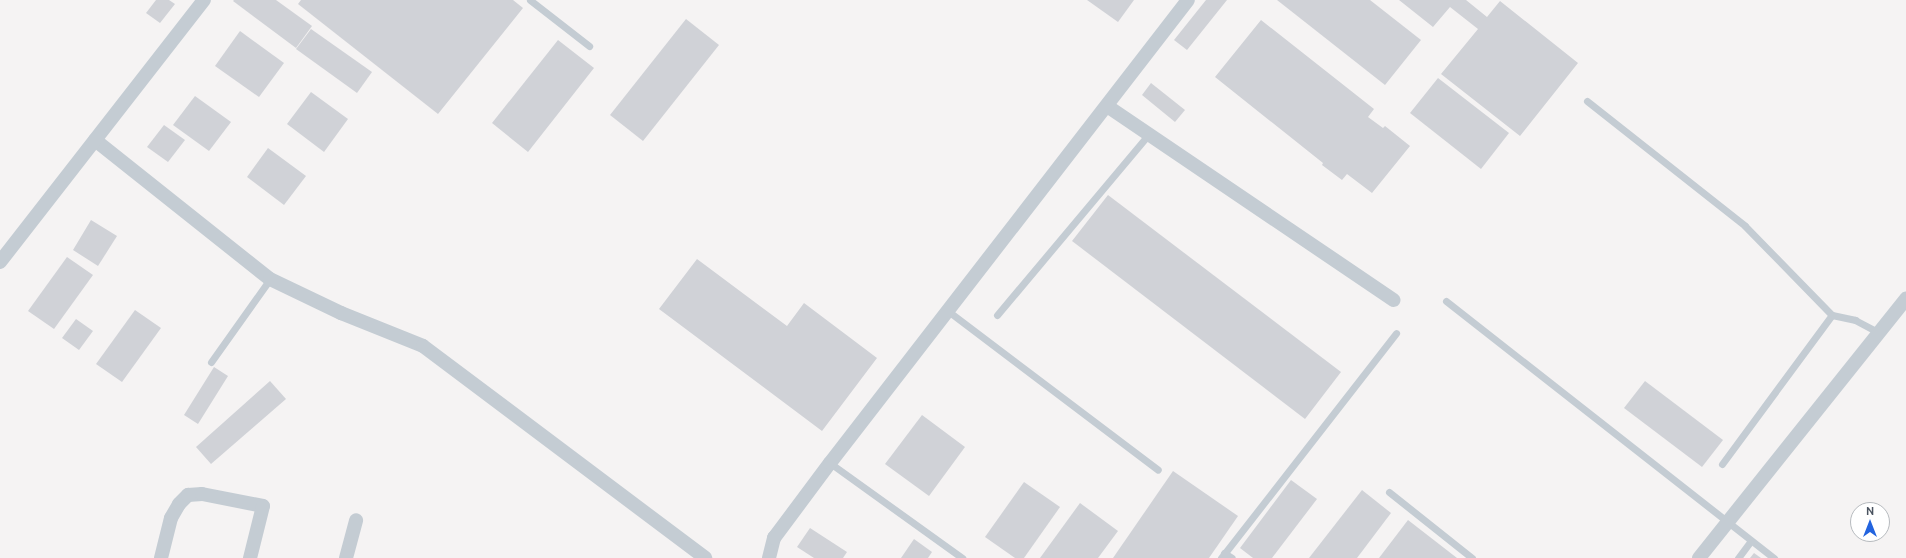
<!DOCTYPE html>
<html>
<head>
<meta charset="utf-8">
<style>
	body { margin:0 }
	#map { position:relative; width:1906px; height:558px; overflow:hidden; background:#f5f3f3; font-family:Ubuntu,sans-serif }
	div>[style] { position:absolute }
	.building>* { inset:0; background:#d0d2d7 }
	.service>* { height:7px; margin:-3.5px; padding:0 3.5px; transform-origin:3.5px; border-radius:3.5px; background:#c4ccd3 }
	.minor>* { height:14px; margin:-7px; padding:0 7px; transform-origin:7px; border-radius:7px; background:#c4ccd3 }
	span { translate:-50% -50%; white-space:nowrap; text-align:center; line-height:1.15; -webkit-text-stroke:3.5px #fff; paint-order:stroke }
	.north { position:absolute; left:1850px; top:502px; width:40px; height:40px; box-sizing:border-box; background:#fff; border:1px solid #b7bbbf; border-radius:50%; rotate:0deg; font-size:11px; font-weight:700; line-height:16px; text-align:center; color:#4b5460 }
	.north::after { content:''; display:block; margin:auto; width:14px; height:18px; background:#2364df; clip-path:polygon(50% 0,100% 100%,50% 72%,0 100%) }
</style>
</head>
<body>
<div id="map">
	<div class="building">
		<i style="clip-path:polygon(156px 0,169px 0,175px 4px,160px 23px,146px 13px)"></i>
		<i style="clip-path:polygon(234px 0,276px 0,312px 26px,296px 48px,233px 1px)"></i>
		<i style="clip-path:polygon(301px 0,513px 0,523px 8px,438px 114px,298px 4px)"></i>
		<i style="clip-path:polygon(1087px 0,1134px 0,1118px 22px)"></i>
		<i style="clip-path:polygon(1206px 0,1227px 0,1187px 50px,1174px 40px)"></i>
		<i style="clip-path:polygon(1277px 0,1370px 0,1421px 40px,1385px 85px)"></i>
		<i style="clip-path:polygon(1399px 0,1466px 0,1487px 17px,1500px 1px,1578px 63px,1520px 136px,1441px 74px,1478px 29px,1450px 7px,1433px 27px)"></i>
		<i style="clip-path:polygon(686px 19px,719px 45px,643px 141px,610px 115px)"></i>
		<i style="clip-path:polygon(1261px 20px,1374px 109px,1368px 117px,1383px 128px,1385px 126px,1410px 146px,1372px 193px,1347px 174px,1342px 180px,1322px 165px,1323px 163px,1215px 77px)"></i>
		<i style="clip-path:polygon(311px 29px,372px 72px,357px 93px,296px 49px)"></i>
		<i style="clip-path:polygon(240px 31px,284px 63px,259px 97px,215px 66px)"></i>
		<i style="clip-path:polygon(558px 40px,594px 68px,528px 152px,492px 123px)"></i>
		<i style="clip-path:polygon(1438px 78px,1509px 133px,1481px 169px,1410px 113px)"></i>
		<i style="clip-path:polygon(1151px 83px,1185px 110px,1175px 122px,1142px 95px)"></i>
		<i style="clip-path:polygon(311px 92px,348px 119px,324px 152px,287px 124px)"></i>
		<i style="clip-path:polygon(195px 96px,231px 122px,209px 151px,173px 125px)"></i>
		<i style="clip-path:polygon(164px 125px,185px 140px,168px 162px,147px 147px)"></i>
		<i style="clip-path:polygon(268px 148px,306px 176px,284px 205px,247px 177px)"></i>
		<i style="clip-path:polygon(1108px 195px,1341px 372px,1305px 419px,1072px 241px)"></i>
		<i style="clip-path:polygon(91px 220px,117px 236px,98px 266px,73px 250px)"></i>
		<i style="clip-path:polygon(67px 257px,93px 275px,54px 329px,28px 311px)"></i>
		<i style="clip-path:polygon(697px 259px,787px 326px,804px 303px,877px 358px,822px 431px,659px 309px)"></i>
		<i style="clip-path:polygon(135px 310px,161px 328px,122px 382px,96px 364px)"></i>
		<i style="clip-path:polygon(76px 319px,93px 331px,79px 350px,62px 338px)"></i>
		<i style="clip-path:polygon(214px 367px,228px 376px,198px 424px,184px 415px)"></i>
		<i style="clip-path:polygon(270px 381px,286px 399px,211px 464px,196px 447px)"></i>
		<i style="clip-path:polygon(1645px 381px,1723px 440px,1702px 467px,1624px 408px)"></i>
		<i style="clip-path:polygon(922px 415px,965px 447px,929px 496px,885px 464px)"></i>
		<i style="clip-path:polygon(1173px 471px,1238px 516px,1209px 558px,1113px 558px)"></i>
		<i style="clip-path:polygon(1291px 480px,1317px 499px,1272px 558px,1253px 558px,1240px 548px)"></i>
		<i style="clip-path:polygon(1024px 482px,1060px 507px,1024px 558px,1015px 558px,985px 537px)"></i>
		<i style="clip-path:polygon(1362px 490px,1391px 513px,1357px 558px,1309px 558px)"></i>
		<i style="clip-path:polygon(1080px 503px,1118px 531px,1098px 558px,1040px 558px)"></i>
		<i style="clip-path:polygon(1408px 520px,1457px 558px,1379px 558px)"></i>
		<i style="clip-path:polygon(810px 528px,847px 552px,843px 558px,814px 558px,797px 547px)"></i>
		<i style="clip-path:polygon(914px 539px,932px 552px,928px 558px,901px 558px)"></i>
		<i style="clip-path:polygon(1754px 553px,1761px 558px,1750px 558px)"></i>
	</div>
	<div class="service">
		<i style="left:530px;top:0;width:75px;rotate:37.9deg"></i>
		<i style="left:1587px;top:101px;width:201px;rotate:38.3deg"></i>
		<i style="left:1745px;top:226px;width:124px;rotate:45.7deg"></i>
		<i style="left:1832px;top:315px;width:24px;rotate:12deg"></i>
		<i style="left:1855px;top:320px;width:27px;rotate:28deg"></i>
		<i style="left:1446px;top:301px;width:417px;rotate:38.1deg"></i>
		<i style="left:948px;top:311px;width:263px;rotate:37.1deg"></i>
		<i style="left:997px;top:315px;width:235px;rotate:-50deg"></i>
		<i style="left:211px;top:362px;width:102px;rotate:-54.6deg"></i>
		<i style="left:830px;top:463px;width:163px;rotate:35.7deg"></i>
		<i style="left:1722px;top:464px;width:185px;rotate:-53.6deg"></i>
		<i style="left:1389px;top:492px;width:106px;rotate:38.5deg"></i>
		<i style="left:1224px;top:553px;width:9px;rotate:32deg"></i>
		<i style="left:1221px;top:558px;width:285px;rotate:-52.1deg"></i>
		<i style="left:1738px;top:558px;width:21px;rotate:-53deg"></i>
	</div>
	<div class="minor">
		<i style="left:1107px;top:106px;width:346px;rotate:34.1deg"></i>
		<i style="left:95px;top:140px;width:223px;rotate:38.5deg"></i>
		<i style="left:270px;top:279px;width:79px;rotate:25.6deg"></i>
		<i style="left:341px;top:313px;width:88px;rotate:21.9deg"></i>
		<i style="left:423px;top:346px;width:353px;rotate:36.9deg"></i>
		<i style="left:0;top:262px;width:332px;rotate:-52.1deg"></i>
		<i style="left:161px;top:558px;width:41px;rotate:-76deg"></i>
		<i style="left:171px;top:518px;width:16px;rotate:-60deg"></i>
		<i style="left:179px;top:504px;width:13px;rotate:-45deg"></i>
		<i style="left:188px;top:495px;width:14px;rotate:-4deg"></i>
		<i style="left:202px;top:494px;width:62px;rotate:11.1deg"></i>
		<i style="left:263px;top:506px;width:54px;rotate:104deg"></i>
		<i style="left:346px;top:558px;width:39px;rotate:-75deg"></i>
		<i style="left:769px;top:558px;width:21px;rotate:-76deg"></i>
		<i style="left:774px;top:538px;width:94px;rotate:-53.3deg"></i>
		<i style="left:830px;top:463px;width:585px;rotate:-52.29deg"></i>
		<i style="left:1699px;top:558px;width:332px;rotate:-51.4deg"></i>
	</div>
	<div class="north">N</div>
</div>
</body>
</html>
